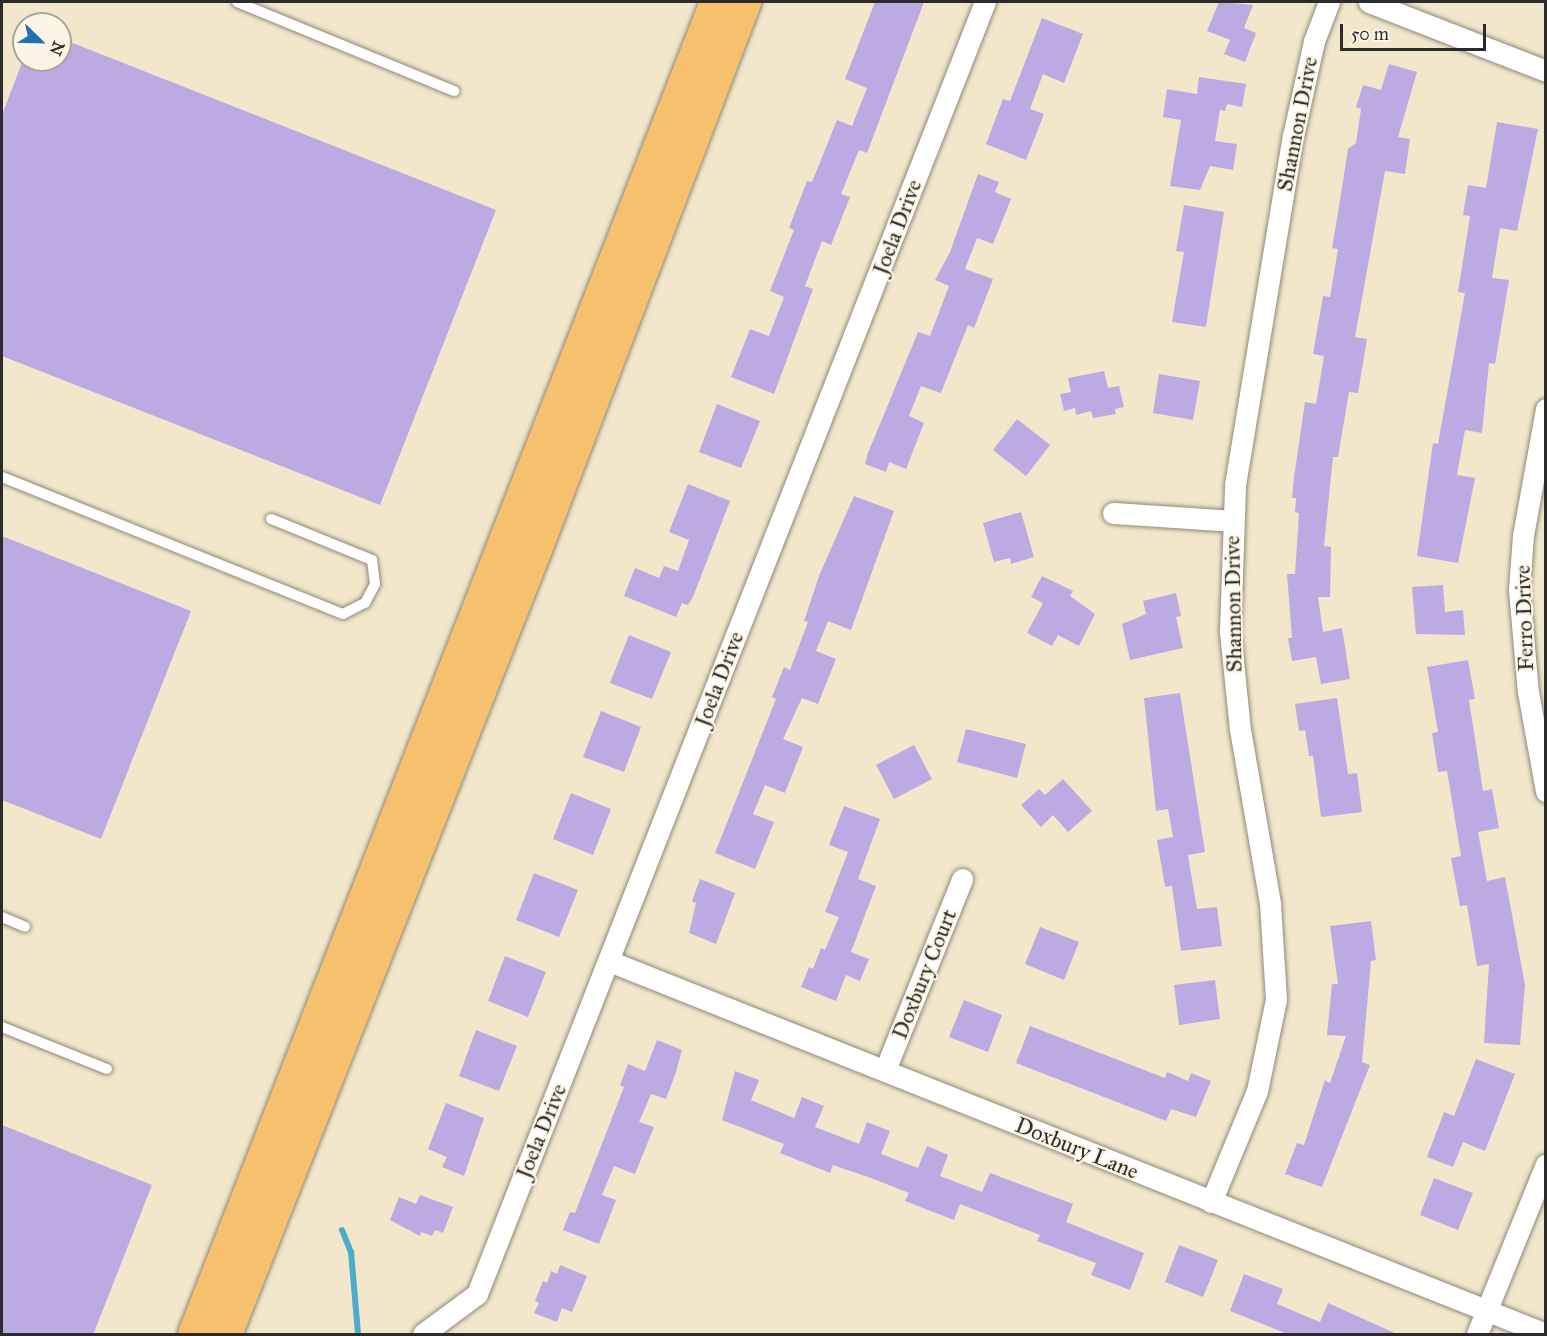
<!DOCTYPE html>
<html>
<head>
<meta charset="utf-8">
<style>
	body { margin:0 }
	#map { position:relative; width:1547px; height:1336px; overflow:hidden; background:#f2e7cb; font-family:"IM FELL Great Primer",serif }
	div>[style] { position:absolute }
	.stream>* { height:6px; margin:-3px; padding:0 3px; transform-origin:3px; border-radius:3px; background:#4caccb }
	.building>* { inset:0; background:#bcabe2 }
	.roads { filter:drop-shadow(0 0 2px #8e897b) drop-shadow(0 0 2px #8e897b) }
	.service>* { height:10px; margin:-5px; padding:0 5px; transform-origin:5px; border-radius:5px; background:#fff }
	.minor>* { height:21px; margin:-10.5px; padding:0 10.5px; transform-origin:10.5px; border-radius:10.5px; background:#fff }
	.motorway>* { height:33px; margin:-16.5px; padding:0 16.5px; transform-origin:16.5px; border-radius:16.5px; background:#f7c06c }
	span { translate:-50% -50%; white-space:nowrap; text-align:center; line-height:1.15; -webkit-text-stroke:4.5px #fcf5e5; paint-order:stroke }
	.street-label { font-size:22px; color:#2b2b2b }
	.frame { position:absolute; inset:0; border:3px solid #2b2b2b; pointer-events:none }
	.north { position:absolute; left:12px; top:12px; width:60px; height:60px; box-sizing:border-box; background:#fcf5e5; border:2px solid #a8a49b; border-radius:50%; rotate:113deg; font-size:16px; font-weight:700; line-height:24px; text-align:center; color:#2b2b2b }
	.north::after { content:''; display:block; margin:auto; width:21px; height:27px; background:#1f6fb2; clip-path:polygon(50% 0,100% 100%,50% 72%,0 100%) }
	.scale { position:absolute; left:1340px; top:24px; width:146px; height:27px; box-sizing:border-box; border:3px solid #2b2b2b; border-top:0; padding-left:8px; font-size:18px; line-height:21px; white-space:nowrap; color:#2b2b2b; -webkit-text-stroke:4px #fcf5e5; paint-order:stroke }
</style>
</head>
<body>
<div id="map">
	<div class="stream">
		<i style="left:342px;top:1230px;width:24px;rotate:68deg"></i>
		<i style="left:351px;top:1252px;width:82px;rotate:85.1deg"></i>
	</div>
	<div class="building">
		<i style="clip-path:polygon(875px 2px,924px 2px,867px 153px,859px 150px,841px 194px,850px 197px,831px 245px,822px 241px,805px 286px,813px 289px,774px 394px,731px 377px,750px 329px,769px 336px,784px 297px,770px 291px,794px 230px,789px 228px,807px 181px,812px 182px,837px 120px,852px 126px,867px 88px,845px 79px)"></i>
		<i style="clip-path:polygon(1219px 2px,1253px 5px,1244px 28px,1256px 33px,1245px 62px,1224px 54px,1230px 40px,1207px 31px)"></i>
		<i style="clip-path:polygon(1042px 18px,1083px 34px,1064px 83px,1043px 74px,1030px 109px,1044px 114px,1026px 160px,986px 144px,1003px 99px,1010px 101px)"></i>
		<i style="clip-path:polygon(60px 38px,496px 210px,380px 505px,2px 356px,2px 115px,23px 60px,60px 60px)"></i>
		<i style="clip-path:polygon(1389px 64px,1417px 72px,1398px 137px,1410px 139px,1405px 174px,1385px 171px,1355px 337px,1367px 339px,1358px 393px,1349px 392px,1338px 457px,1333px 457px,1324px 546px,1331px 547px,1330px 597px,1318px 597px,1323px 632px,1342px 628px,1350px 679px,1321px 684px,1316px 657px,1292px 661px,1288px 638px,1292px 638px,1287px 574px,1295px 574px,1299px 513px,1295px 512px,1296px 498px,1292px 498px,1294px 477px,1305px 402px,1316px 404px,1324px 356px,1313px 354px,1323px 296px,1330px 297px,1338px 249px,1332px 248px,1337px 219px,1348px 149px,1356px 143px,1361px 109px,1356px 107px,1363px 85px,1381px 90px)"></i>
		<i style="clip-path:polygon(1199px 77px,1246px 84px,1242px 107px,1227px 104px,1225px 111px,1220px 110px,1215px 141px,1237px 144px,1233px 170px,1210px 166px,1200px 190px,1170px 186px,1181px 120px,1163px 117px,1167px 89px,1197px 94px)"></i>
		<i style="clip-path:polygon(1497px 122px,1538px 129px,1517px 231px,1500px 228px,1492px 278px,1509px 280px,1495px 364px,1489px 363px,1482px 433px,1465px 430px,1457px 475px,1475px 478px,1458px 563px,1417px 556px,1433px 443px,1438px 444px,1465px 293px,1458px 292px,1470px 216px,1463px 215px,1468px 185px,1486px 188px)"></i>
		<i style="clip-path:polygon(978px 174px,999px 182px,995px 192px,1011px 199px,993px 244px,977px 238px,965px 269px,993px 279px,974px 328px,968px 325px,941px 393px,921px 386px,909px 416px,924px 423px,906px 469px,889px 462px,886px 472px,865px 464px,868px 453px,918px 332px,930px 336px,949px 286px,935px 280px,950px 252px)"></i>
		<i style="clip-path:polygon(1184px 205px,1224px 212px,1206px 327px,1172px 322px,1184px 252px,1176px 251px)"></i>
		<i style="clip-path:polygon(1104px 371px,1108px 388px,1119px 386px,1124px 407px,1115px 409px,1116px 414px,1093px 418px,1091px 411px,1076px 415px,1075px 408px,1064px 411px,1060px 394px,1071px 392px,1068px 378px)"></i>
		<i style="clip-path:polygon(1159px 374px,1200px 381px,1193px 420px,1153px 413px)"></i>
		<i style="clip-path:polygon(717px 404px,760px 421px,741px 468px,699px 452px)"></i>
		<i style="clip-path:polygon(1017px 419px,1050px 445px,1026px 476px,993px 450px)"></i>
		<i style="clip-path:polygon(688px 484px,730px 501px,693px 597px,688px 605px,682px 603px,676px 617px,624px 596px,635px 568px,659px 578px,664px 566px,678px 571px,689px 540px,669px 532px)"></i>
		<i style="clip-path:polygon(854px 496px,894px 511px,851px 630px,828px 621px,816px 651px,836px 659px,818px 704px,802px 698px,783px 739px,803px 747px,785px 793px,765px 785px,753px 814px,774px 822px,755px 869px,715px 853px,776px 699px,772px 697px,784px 667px,790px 670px,808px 622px,804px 621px,819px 576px)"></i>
		<i style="clip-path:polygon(1021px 512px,1034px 557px,1011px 564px,1010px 558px,994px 562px,983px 523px)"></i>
		<i style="clip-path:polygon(2px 536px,191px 611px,101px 839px,2px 800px)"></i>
		<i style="clip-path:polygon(1042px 576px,1073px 591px,1070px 596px,1095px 614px,1079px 646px,1058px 635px,1052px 646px,1027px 633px,1043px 603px,1031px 597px)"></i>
		<i style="clip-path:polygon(1443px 585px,1445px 612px,1463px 610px,1465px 635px,1416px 634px,1412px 587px)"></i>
		<i style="clip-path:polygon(1176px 593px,1181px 616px,1176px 617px,1183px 648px,1130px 660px,1122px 624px,1146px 614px,1143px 601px)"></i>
		<i style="clip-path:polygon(629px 635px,671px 652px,652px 699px,610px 683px)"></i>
		<i style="clip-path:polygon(1468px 660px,1475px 699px,1469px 700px,1483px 791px,1492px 789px,1499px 828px,1478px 832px,1487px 881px,1505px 877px,1525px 985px,1520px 1045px,1484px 1043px,1489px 964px,1477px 966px,1467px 905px,1460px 906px,1451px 858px,1461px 856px,1447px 771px,1438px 772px,1432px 733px,1438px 732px,1427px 667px)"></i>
		<i style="clip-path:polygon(1180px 693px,1205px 852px,1188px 855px,1197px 909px,1217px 907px,1222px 946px,1181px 951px,1172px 886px,1165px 887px,1157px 840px,1173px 837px,1168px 809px,1156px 811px,1144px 698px)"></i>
		<i style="clip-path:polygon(1337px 698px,1348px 774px,1357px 773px,1362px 812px,1321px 817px,1313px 756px,1309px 756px,1305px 730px,1299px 731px,1295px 704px)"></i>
		<i style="clip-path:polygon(601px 711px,641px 727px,624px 772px,583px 757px)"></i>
		<i style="clip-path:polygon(966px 729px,1026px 744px,1017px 778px,957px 762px)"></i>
		<i style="clip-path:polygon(914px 745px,932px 779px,894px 799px,876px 765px)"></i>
		<i style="clip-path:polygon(1063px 779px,1092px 811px,1068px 832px,1053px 815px,1041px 827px,1021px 805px,1039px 789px,1045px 795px)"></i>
		<i style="clip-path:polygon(571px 793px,611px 809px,593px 855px,553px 839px)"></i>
		<i style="clip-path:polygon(844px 806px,880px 819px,858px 879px,876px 886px,851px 952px,869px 959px,860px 981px,846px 975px,836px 1001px,801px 987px,809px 967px,813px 969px,821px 948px,825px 950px,839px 917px,825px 912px,848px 852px,829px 845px)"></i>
		<i style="clip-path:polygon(534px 873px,578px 890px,559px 937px,516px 920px)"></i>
		<i style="clip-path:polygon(700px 879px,735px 893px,716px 944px,689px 933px,696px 903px,692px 901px)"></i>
		<i style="clip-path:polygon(1371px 921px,1376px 960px,1371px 961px,1362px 1062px,1370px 1065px,1322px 1187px,1285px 1174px,1297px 1143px,1304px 1145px,1325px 1080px,1330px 1083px,1346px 1036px,1327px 1035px,1332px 984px,1338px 984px,1330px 926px)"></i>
		<i style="clip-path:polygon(1040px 927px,1079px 942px,1064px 980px,1025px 964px)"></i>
		<i style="clip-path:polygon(505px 956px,546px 972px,528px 1017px,488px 1001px)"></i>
		<i style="clip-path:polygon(1215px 980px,1220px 1019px,1179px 1025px,1174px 985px)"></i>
		<i style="clip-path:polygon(964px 1000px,1002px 1015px,988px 1052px,949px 1037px)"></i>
		<i style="clip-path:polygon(1030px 1026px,1165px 1078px,1167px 1072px,1188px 1081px,1191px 1073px,1211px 1081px,1196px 1117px,1171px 1109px,1166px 1121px,1016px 1063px)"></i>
		<i style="clip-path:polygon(476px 1030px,517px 1046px,499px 1091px,459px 1076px)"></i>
		<i style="clip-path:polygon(657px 1040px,682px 1050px,676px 1072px,666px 1099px,651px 1094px,639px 1122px,654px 1127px,635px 1174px,614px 1166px,602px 1195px,616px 1200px,599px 1244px,563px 1230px,570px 1212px,575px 1213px,624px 1087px,620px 1085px,628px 1064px,645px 1071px)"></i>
		<i style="clip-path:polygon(1476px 1059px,1515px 1074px,1485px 1151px,1463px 1142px,1453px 1167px,1427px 1157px,1444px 1112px,1454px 1116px)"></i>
		<i style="clip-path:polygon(735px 1071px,759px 1080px,751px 1100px,794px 1118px,802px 1097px,824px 1106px,815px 1127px,859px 1144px,867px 1122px,890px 1131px,881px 1154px,918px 1168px,927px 1146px,948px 1155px,940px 1176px,982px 1192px,990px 1173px,1073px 1204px,1066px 1222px,1144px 1253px,1130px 1290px,1091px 1275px,1096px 1263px,1037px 1241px,1040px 1235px,960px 1204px,954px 1220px,905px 1201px,909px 1193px,871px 1178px,833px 1165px,830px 1173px,780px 1153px,784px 1144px,722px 1120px)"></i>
		<i style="clip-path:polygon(446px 1103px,484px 1118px,464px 1176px,442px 1167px,447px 1157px,428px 1149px)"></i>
		<i style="clip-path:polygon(2px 1125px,152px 1185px,93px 1335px,2px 1335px)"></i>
		<i style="clip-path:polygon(1434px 1178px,1473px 1193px,1458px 1230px,1420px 1215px)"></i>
		<i style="clip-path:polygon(420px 1195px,453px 1207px,443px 1233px,435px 1230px,432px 1236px,421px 1232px,420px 1236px,390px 1220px,399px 1197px,416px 1204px)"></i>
		<i style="clip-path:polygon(1179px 1245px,1218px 1260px,1203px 1297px,1165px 1282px)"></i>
		<i style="clip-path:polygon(560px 1265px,587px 1276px,572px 1312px,562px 1308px,557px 1322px,534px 1313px,539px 1303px,535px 1301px,543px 1281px,547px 1283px,551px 1271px,557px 1274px)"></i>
		<i style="clip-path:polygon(1244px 1274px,1283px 1289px,1277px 1304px,1320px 1322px,1328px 1303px,1399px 1335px,1290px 1335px,1230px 1311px)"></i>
	</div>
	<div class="roads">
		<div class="service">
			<i style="left:237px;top:2px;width:235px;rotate:22.3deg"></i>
			<i style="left:2px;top:477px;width:367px;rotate:21.9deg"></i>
			<i style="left:343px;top:614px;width:25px;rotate:-27deg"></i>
			<i style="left:365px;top:603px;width:21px;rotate:-62deg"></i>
			<i style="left:375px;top:584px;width:24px;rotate:-97deg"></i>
			<i style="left:372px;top:560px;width:109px;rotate:-157.9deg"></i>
			<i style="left:2px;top:917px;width:25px;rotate:23deg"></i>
			<i style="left:2px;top:1027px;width:113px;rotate:21.8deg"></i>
		</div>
		<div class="minor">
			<i style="left:1369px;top:2px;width:190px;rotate:21.3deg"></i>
			<i style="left:1546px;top:409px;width:128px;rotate:100.3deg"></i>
			<i style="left:1523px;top:535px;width:55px;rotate:94.2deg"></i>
			<i style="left:1519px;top:590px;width:102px;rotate:85deg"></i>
			<i style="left:1528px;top:692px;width:101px;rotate:79.7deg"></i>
			<i style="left:1113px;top:513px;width:119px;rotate:3.8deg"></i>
			<i style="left:609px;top:961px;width:1009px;rotate:21.71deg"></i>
			<i style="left:885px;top:1070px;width:206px;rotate:-68deg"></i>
			<i style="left:1211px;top:1202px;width:120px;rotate:-67.5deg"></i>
			<i style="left:1257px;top:1091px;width:94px;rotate:-78.3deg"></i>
			<i style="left:1276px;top:999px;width:96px;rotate:-93.6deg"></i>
			<i style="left:1270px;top:903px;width:176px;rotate:-99.8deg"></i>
			<i style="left:1240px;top:730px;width:100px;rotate:-95.8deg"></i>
			<i style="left:1230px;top:631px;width:146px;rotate:-88deg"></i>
			<i style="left:1235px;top:485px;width:354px;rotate:-80.6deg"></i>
			<i style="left:1293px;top:136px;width:97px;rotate:-77.5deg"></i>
			<i style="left:1314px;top:41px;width:42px;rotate:-69deg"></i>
			<i style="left:423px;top:1334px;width:67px;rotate:-36.5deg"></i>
			<i style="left:477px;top:1294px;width:1388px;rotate:-68.54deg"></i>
			<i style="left:1477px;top:1334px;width:183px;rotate:-67.9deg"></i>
		</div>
		<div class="motorway">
			<i style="left:194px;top:1334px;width:1431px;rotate:-68.6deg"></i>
			<i style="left:225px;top:1334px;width:844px;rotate:-68.45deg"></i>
			<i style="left:535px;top:549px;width:586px;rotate:-69.09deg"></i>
		</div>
	</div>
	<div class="street-label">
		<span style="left:1297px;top:124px;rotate:-79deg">Shannon Drive</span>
		<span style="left:897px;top:227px;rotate:-69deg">Joela Drive</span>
		<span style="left:1233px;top:604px;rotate:-91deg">Shannon Drive</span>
		<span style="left:1524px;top:618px;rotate:-92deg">Ferro Drive</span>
		<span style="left:719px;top:679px;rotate:-69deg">Joela Drive</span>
		<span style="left:924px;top:974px;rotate:-68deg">Doxbury Court</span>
		<span style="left:541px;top:1131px;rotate:-68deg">Joela Drive</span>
		<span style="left:1077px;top:1148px;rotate:22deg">Doxbury Lane</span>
	</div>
	<div class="frame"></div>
	<div class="north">N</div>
	<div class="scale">50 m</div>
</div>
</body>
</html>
